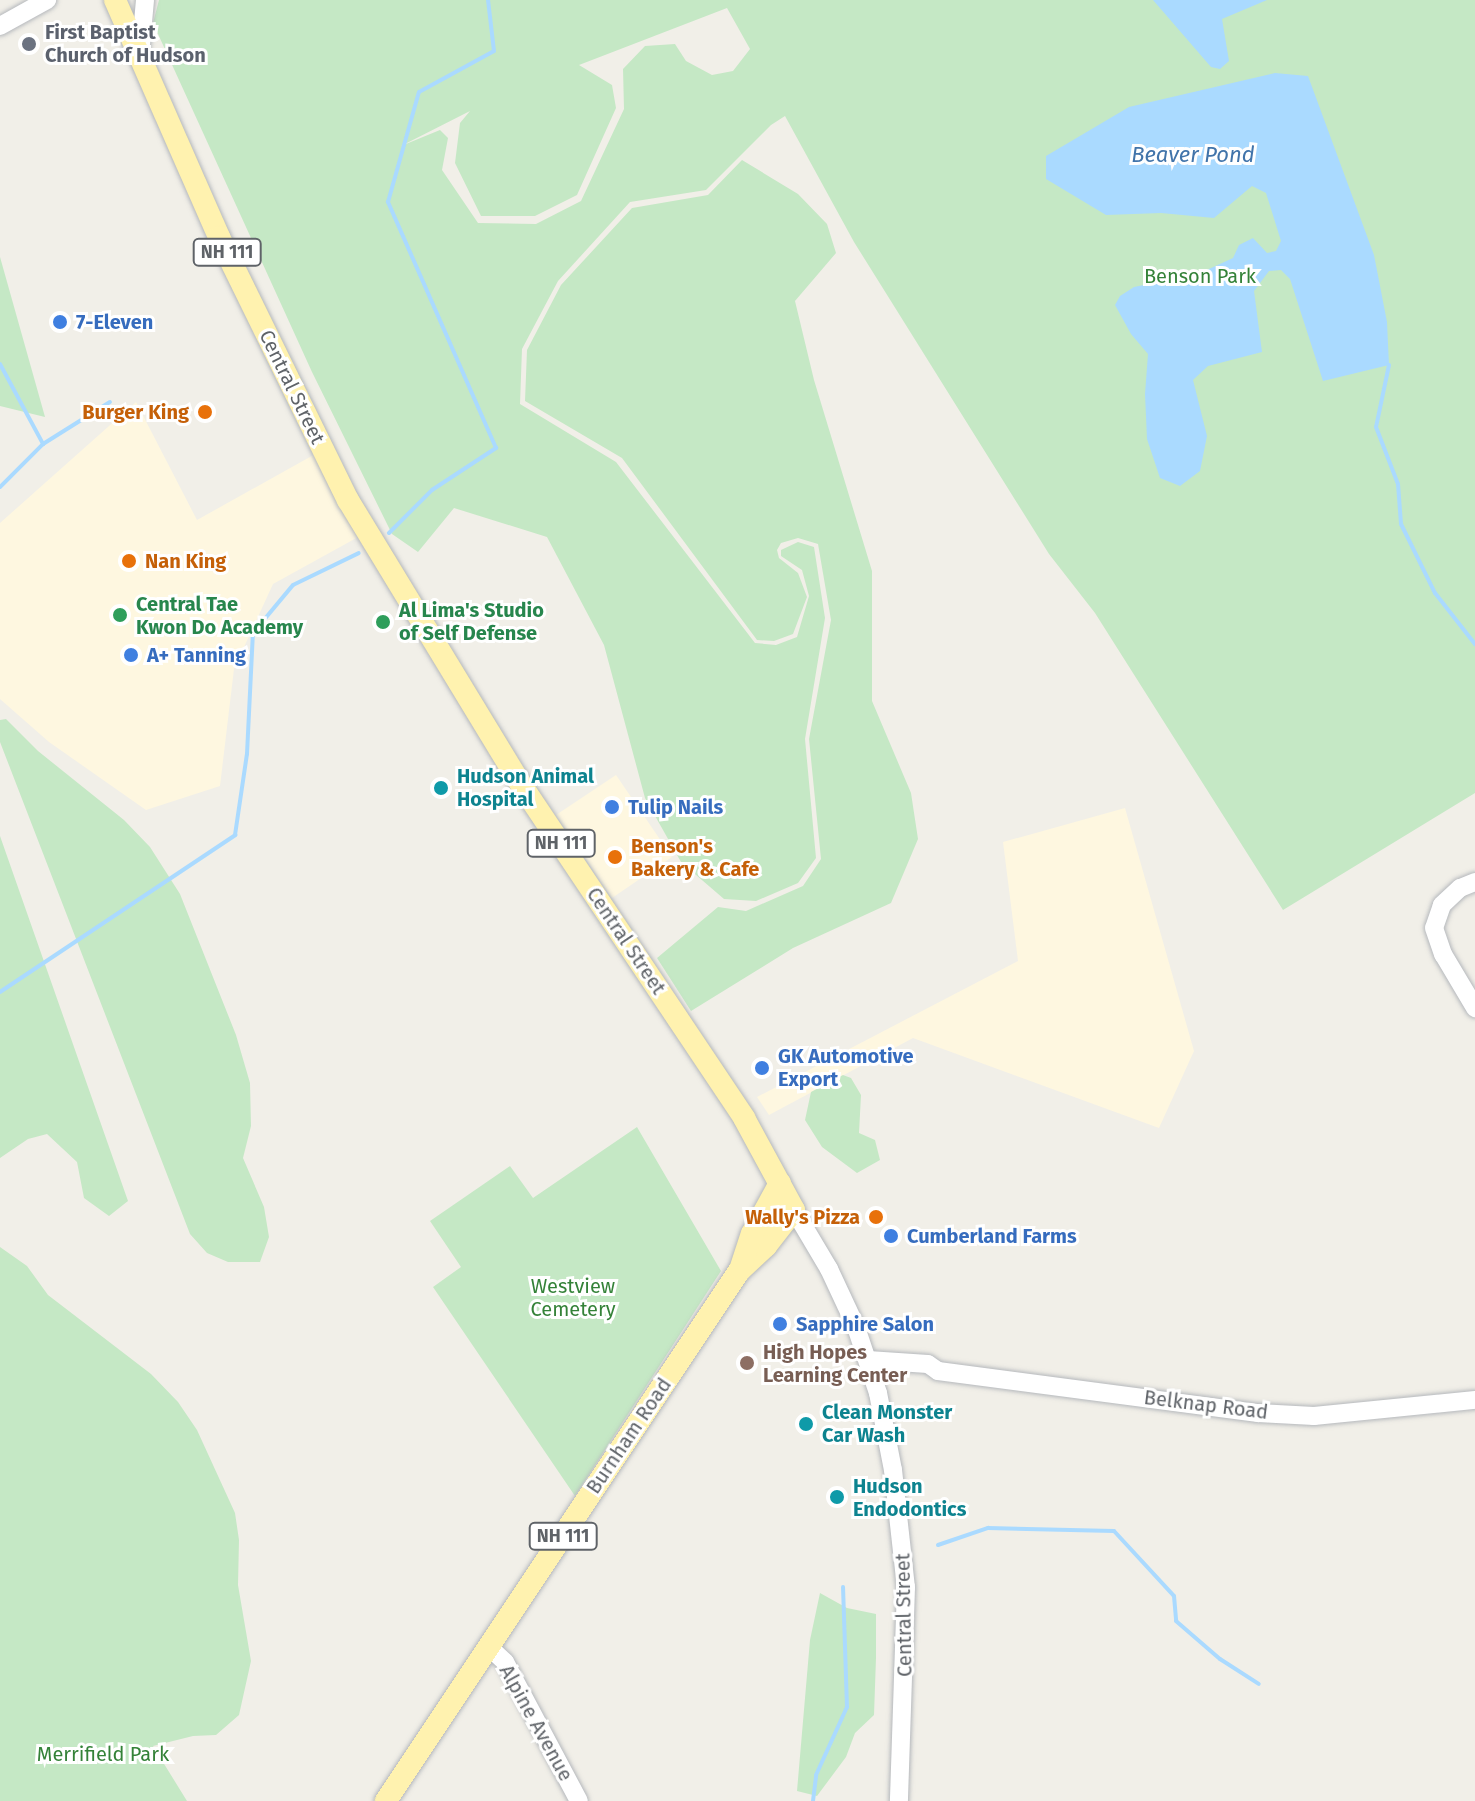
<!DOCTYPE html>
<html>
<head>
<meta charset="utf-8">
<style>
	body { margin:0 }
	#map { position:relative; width:1475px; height:1801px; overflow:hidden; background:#f1efe8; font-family:"Fira Sans",sans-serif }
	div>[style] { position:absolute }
	.commercial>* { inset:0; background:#fef7e0 }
	.green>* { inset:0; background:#c5e8c5 }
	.water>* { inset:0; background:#aadaff }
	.stream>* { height:4px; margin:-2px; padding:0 2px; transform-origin:2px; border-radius:2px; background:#aadaff }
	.roads { filter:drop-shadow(0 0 2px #b5b8bc) drop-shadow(0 0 2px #b5b8bc) }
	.minor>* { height:18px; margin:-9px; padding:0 9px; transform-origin:9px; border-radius:9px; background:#fff }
	.major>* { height:22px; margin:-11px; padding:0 11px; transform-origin:11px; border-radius:11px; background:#fff2af }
	.dots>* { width:22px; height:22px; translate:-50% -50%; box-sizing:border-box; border:4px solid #fff; border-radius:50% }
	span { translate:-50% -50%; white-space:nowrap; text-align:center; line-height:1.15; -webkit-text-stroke:6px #fff; paint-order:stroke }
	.shield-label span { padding:2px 6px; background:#fff; border:2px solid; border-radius:6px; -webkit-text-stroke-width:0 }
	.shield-label { font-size:18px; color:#5f6368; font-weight:700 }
	.worship-label { font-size:20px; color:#5b616d; font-weight:700 }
	.left { translate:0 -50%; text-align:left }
	.park-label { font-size:20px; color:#348238 }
	.shop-label { font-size:20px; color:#366cbe; font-weight:700 }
	.street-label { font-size:20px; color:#5f6368 }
	.food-label { font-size:20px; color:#c56008; font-weight:700 }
	.right { translate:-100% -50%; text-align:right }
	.leisure-label { font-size:20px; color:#27864d; font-weight:700 }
	.culture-label { font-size:20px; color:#0d838f; font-weight:700 }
	.education-label { font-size:20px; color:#785e54; font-weight:700 }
	.water-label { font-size:22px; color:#4174aa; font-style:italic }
</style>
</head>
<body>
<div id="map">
	<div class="commercial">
		<i style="clip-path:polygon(136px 402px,197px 520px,317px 453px,360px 536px,273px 584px,234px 669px,220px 786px,146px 810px,49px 742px,0 699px,0 523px)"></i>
		<i style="clip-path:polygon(616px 775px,672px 857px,612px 898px,556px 815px)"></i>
		<i style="clip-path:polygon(1125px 808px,1194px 1051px,1159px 1128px,913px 1038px,769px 1115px,757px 1097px,1018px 961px,1003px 842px)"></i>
	</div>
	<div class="green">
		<i style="clip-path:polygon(evenodd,159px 0,1475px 0,1475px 793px,1283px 910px,1095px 613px,1049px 554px,854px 242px,785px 116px,771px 125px,706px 190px,630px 202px,558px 281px,522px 349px,520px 404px,616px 462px,755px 643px,776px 645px,797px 637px,809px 596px,802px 570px,781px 556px,781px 550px,798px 542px,814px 547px,825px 618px,805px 739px,816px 858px,798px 883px,756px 901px,724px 899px,681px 862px,645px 798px,604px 645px,547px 537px,454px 508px,418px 552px,392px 534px,312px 372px,153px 23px,159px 0,727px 8px,750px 49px,733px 71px,712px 75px,686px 61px,675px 44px,645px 46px,623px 69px,624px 109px,581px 201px,536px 224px,478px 223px,442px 170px,448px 138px,440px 130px,401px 146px,470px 111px,460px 123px,455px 163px,481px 216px,535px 216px,577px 195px,616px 108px,612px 85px,579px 65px,727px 8px)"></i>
		<i style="clip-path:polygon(742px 160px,798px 194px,827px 224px,836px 253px,795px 301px,814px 380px,872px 571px,872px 701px,911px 793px,918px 839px,891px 903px,793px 948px,691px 1011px,657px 958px,718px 907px,746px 911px,803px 886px,821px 859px,809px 739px,831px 620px,818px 544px,798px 538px,781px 543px,777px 550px,779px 558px,798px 573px,807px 597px,793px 634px,774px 641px,757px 640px,622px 458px,525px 401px,527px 350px,561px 285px,632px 208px,708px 195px)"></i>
		<i style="clip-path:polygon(0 257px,45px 417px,0 406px)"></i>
		<i style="clip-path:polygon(6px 719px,38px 751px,124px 820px,150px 847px,180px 894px,236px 1035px,250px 1083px,251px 1126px,243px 1158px,264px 1207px,269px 1237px,260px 1262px,228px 1262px,207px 1253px,190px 1234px,0 742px,0 720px)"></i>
		<i style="clip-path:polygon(0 836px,128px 1201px,109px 1216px,84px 1198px,77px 1162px,47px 1134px,28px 1139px,0 1158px)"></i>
		<i style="clip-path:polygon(843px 1075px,851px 1078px,861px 1095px,859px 1133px,875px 1140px,880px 1160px,857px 1173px,822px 1147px,805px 1120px,811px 1092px)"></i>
		<i style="clip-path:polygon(637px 1127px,721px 1271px,575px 1496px,433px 1287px,461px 1267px,430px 1221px,510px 1166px,533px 1198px)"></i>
		<i style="clip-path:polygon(0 1247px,27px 1266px,48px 1295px,151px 1374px,178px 1402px,197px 1430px,235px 1513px,239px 1540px,238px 1585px,251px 1661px,239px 1715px,216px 1735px,193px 1736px,153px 1746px,187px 1801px,0 1801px)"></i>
		<i style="clip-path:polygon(820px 1593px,847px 1608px,876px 1614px,876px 1658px,874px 1715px,855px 1733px,846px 1757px,817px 1796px,797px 1791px,810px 1640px)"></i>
	</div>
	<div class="water">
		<i style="clip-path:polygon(1153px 0,1267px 0,1222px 19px,1229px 61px,1220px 69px,1211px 67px)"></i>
		<i style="clip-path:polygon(1275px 73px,1308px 76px,1374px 255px,1387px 322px,1389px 365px,1323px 381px,1290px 279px,1281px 270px,1269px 271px,1254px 291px,1262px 352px,1208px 366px,1193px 380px,1207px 436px,1200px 471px,1180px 486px,1160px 478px,1147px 439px,1145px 394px,1148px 354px,1131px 334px,1115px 305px,1120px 296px,1134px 287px,1198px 274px,1233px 258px,1239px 245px,1253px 238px,1267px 253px,1276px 251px,1281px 241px,1266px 193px,1252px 186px,1214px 218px,1161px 213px,1106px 215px,1046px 179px,1046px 156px,1129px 107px)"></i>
	</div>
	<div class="stream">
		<i style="left:0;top:364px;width:91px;rotate:61.7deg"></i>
		<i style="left:1389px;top:365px;width:63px;rotate:101.8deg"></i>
		<i style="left:1376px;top:427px;width:61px;rotate:68.9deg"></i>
		<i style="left:1398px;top:484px;width:40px;rotate:85.7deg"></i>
		<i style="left:1401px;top:524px;width:77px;rotate:63.8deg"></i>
		<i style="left:1435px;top:593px;width:65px;rotate:51.9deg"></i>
		<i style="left:0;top:487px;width:61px;rotate:-45deg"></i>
		<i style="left:43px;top:444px;width:79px;rotate:-32.1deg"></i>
		<i style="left:389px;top:533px;width:61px;rotate:-45deg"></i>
		<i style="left:432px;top:490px;width:77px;rotate:-33.3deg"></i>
		<i style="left:496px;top:448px;width:269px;rotate:-113.7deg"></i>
		<i style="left:388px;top:202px;width:114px;rotate:-74.3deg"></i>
		<i style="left:419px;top:92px;width:85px;rotate:-28.7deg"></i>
		<i style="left:494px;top:51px;width:51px;rotate:-96.7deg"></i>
		<i style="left:0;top:992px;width:283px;rotate:-33.7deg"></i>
		<i style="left:235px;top:835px;width:82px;rotate:-81.6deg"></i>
		<i style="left:247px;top:754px;width:121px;rotate:-87.2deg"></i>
		<i style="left:253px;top:633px;width:62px;rotate:-50.2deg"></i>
		<i style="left:293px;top:585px;width:73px;rotate:-25.9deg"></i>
		<i style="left:938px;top:1545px;width:53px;rotate:-18.8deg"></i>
		<i style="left:988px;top:1528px;width:126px;rotate:1.4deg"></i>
		<i style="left:1114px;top:1531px;width:88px;rotate:47.3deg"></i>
		<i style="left:1174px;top:1596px;width:25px;rotate:85deg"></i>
		<i style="left:1176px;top:1621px;width:58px;rotate:40.8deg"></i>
		<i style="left:1220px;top:1659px;width:46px;rotate:32.7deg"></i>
		<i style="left:813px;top:1801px;width:26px;rotate:-83deg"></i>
		<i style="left:816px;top:1775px;width:75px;rotate:-65.5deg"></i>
		<i style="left:847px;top:1707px;width:120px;rotate:-91.9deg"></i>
	</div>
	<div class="roads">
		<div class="minor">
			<i style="left:0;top:26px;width:54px;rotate:-29deg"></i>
			<i style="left:140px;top:55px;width:55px;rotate:-84.8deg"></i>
			<i style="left:1475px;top:882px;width:16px;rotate:158deg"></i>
			<i style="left:1460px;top:888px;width:25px;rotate:137deg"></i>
			<i style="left:1442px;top:905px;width:24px;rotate:109deg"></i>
			<i style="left:1434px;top:928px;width:28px;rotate:71deg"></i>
			<i style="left:1443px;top:954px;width:63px;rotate:59.3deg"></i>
			<i style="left:794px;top:1210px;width:69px;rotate:59.3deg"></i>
			<i style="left:829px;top:1269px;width:64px;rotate:65deg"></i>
			<i style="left:856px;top:1327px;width:70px;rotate:71.6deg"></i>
			<i style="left:878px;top:1393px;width:78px;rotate:79deg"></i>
			<i style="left:893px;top:1470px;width:118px;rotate:83.7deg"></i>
			<i style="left:906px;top:1587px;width:214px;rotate:91.9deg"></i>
			<i style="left:868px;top:1360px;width:60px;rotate:3.8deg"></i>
			<i style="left:928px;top:1364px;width:12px;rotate:35deg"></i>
			<i style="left:938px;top:1371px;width:323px;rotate:7.5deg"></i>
			<i style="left:1258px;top:1413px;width:56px;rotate:3.1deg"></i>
			<i style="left:1314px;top:1416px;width:162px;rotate:-5.7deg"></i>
			<i style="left:489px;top:1647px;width:22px;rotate:43deg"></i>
			<i style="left:505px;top:1662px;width:157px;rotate:62deg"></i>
		</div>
		<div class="major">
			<i style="left:115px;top:0;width:259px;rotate:66.3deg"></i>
			<i style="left:219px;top:237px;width:293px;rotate:63.9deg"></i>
			<i style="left:348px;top:500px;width:338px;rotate:58.7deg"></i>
			<i style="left:524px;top:789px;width:396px;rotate:56.2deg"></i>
			<i style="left:744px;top:1118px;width:105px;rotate:61.5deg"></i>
			<i style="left:794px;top:1210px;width:46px;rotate:127.9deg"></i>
			<i style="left:766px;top:1246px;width:37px;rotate:137deg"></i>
			<i style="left:739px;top:1271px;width:637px;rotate:123.67deg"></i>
			<i style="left:740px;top:1270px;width:38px;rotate:-72deg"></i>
			<i style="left:752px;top:1234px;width:58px;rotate:-61.2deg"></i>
		</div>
	</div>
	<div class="dots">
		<i style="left:29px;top:44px;background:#6b7280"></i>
		<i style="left:60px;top:322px;background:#3f7fe0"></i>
		<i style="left:205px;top:412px;background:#e8710a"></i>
		<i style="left:129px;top:561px;background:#e8710a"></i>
		<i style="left:120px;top:615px;background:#2e9e5b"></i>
		<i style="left:383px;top:622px;background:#2e9e5b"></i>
		<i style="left:131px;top:655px;background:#3f7fe0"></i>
		<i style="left:441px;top:788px;background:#0f9aa8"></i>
		<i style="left:612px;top:807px;background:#3f7fe0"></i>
		<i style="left:615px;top:857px;background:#e8710a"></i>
		<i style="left:762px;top:1068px;background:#3f7fe0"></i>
		<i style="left:876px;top:1217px;background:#e8710a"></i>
		<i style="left:891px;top:1236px;background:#3f7fe0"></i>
		<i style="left:780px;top:1324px;background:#3f7fe0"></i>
		<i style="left:747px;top:1363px;background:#8d6e63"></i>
		<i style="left:806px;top:1424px;background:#0f9aa8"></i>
		<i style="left:837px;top:1497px;background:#0f9aa8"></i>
	</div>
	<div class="shield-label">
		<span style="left:227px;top:252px">NH 111</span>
		<span style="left:561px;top:843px">NH 111</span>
		<span style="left:563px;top:1536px">NH 111</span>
	</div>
	<div class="worship-label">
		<span class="left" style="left:45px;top:44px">First Baptist<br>Church of Hudson</span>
	</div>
	<div class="park-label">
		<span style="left:1200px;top:276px">Benson Park</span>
		<span style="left:573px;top:1298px">Westview<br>Cemetery</span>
		<span style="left:103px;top:1754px">Merrifield Park</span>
	</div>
	<div class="shop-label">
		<span class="left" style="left:76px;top:322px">7-Eleven</span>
		<span class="left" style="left:147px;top:655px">A+ Tanning</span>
		<span class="left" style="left:628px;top:807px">Tulip Nails</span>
		<span class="left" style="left:778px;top:1068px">GK Automotive<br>Export</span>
		<span class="left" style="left:907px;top:1236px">Cumberland Farms</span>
		<span class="left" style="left:796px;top:1324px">Sapphire Salon</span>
	</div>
	<div class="street-label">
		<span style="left:292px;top:387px;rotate:64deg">Central Street</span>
		<span style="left:626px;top:941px;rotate:56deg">Central Street</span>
		<span style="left:1206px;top:1405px;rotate:7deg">Belknap Road</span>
		<span style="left:629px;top:1436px;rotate:-56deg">Burnham Road</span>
		<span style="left:904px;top:1615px;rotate:-91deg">Central Street</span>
		<span style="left:536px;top:1723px;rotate:61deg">Alpine Avenue</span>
	</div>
	<div class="food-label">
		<span class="right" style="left:189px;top:412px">Burger King</span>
		<span class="left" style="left:145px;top:561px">Nan King</span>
		<span class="left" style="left:631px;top:858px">Benson's<br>Bakery &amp; Cafe</span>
		<span class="right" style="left:860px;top:1217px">Wally's Pizza</span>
	</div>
	<div class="leisure-label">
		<span class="left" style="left:136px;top:616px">Central Tae<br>Kwon Do Academy</span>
		<span class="left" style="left:399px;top:622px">Al Lima's Studio<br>of Self Defense</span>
	</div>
	<div class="culture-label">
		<span class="left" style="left:457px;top:788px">Hudson Animal<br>Hospital</span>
		<span class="left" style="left:822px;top:1424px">Clean Monster<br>Car Wash</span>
		<span class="left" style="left:853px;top:1498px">Hudson<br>Endodontics</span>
	</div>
	<div class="education-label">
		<span class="left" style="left:763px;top:1364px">High Hopes<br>Learning Center</span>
	</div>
	<div class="water-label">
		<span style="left:1193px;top:155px">Beaver Pond</span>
	</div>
</div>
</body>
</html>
